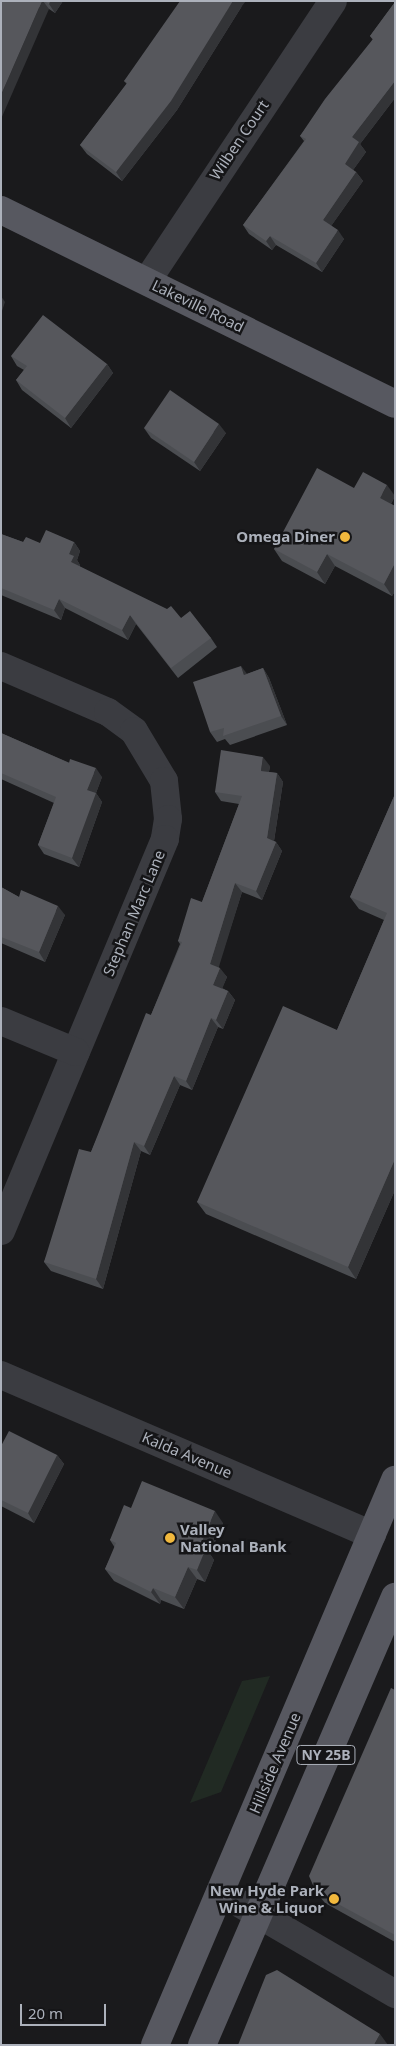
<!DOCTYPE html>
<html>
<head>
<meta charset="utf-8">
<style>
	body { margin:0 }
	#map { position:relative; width:396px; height:2046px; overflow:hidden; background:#1a1a1c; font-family:"Noto Sans",sans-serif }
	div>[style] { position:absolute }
	.green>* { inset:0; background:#212a23 }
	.minor>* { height:28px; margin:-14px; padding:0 14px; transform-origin:14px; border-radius:14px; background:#3b3c41 }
	.major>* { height:28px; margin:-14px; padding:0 14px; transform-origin:14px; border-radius:14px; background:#575860 }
	.wall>* { inset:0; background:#4b4d51 }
	.shaded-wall>* { inset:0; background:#333437 }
	.building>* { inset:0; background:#56575c }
	.dots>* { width:14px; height:14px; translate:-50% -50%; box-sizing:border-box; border:2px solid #151517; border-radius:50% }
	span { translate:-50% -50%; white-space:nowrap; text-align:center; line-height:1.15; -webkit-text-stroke:5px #151517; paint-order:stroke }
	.shield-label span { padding:1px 4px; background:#151517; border:1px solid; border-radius:4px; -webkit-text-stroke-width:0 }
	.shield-label { font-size:14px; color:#acb1bb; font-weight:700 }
	.street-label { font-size:15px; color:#acb1bb }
	.poi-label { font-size:15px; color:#acb1bb; font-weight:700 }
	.right { translate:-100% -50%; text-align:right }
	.left { translate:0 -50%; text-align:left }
	.frame { position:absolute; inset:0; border:2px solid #acb1bb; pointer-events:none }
	.scale { position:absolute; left:20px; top:2004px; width:86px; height:22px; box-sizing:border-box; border:2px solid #acb1bb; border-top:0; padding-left:6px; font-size:15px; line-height:18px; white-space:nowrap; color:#acb1bb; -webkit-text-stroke:4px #151517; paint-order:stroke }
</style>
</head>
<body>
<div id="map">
	<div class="green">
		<i style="clip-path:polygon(270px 1676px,221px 1792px,190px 1803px,242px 1681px)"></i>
	</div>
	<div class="minor">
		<i style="left:147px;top:281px;width:336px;rotate:-56.4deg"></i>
		<i style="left:1px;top:666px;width:116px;rotate:23.3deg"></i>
		<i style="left:108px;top:712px;width:32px;rotate:36deg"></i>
		<i style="left:134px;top:731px;width:58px;rotate:59deg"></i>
		<i style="left:164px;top:781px;width:38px;rotate:84deg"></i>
		<i style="left:168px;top:819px;width:20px;rotate:99deg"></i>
		<i style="left:165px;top:839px;width:425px;rotate:112.7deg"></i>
		<i style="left:1px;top:1021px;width:81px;rotate:22.5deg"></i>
		<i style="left:1px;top:1375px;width:404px;rotate:23.3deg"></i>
		<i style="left:220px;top:1892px;width:203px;rotate:30.2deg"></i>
	</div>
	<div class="major">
		<i style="left:1px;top:210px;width:439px;rotate:26.2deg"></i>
		<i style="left:155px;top:2045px;width:614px;rotate:-66.99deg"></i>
		<i style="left:202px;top:2045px;width:488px;rotate:-66.7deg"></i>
	</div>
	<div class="wall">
		<i style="clip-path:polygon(1px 1px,63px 1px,55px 13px,49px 9px)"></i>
		<i style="clip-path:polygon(395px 2px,395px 98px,360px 144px,366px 152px,353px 170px,356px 172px,363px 181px,331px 226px,344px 239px,322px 272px,276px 245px,272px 250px,249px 234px,243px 225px,304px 141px,300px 136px,373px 40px,370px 36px)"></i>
		<i style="clip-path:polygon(242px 6px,177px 110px,122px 181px,87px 154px,80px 145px,127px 84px,124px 81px)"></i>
		<i style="clip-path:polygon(11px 356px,107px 364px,113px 373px,71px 428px,22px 390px,16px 380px,24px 370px,17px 366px)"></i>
		<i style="clip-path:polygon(144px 428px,226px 433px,200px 471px,151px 438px)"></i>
		<i style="clip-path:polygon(354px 488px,395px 496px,391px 504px,395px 506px,395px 591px,392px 596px,335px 566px,325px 584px,282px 561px,274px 549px)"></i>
		<i style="clip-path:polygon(1px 534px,23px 542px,40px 543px,74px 542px,80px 551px,77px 560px,80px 565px,80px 567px,181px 618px,211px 638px,217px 647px,178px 678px,136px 624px,128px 640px,65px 608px,61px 620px,1px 595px)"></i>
		<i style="clip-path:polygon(263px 668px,269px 678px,287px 725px,230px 745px,225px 739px,217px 742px,210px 732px,247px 674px)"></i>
		<i style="clip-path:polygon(1px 733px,102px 777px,96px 793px,102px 802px,79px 867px,44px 854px,38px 845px,54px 803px,1px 779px)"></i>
		<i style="clip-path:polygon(270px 766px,269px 772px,277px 773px,283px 782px,274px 841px,276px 842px,282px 851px,262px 900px,242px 892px,218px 967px,227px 977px,222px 988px,228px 991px,235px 1000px,223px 1029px,218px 1027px,192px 1090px,180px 1085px,150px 1155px,141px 1151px,103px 1289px,51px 1271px,44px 1262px,91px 1152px,151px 1015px,180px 944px,178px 941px,202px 902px,239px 804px,221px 801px,215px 792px)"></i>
		<i style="clip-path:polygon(395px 794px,395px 1190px,356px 1279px,206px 1214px,197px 1202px,337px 1030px,384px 920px,359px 909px,350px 897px)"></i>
		<i style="clip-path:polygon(1px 887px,19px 897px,65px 915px,45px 962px,1px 943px)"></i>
		<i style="clip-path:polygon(1px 1446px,57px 1455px,64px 1464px,34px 1523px,1px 1506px)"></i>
		<i style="clip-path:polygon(131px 1508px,223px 1523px,210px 1554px,214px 1560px,205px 1582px,197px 1579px,184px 1609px,161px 1600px,160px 1604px,114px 1581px,105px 1569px,115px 1548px,110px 1540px)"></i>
		<i style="clip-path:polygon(395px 1690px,395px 1942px,325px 1903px,316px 1892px)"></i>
	</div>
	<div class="shaded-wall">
		<i style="clip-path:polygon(42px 1px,43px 1px,49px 9px,1px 119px,1px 95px)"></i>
		<i style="clip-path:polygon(50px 1px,63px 1px,55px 13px,49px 4px)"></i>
		<i style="clip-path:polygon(233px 1px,246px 1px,242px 6px,177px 110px,122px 181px,116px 172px)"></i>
		<i style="clip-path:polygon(395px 81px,395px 98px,360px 144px,366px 152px,351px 173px,345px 164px,352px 137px)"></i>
		<i style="clip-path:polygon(356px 172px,363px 181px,329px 229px,323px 220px)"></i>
		<i style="clip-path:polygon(338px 230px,344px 239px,322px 272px,316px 263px)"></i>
		<i style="clip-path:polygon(270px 236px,276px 245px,272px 250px,266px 241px)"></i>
		<i style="clip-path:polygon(1px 296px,5px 302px,1px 314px)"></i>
		<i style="clip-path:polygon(107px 364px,113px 373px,71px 428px,65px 418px)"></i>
		<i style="clip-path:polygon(219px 424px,226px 433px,200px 471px,194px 462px)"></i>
		<i style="clip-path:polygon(387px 485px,395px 496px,388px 510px,380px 498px)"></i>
		<i style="clip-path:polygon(74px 542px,80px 551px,77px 560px,80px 565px,78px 572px,71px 562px,69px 554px)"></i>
		<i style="clip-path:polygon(327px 554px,335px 566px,325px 584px,317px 572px)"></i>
		<i style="clip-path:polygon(395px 563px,395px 591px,392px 596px,384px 584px)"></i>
		<i style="clip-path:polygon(59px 599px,65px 608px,61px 620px,54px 610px)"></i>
		<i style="clip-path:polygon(130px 615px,136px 624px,128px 640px,122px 630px)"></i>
		<i style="clip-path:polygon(241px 666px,248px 675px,244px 675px)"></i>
		<i style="clip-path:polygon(263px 668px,269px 678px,287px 725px,281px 716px)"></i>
		<i style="clip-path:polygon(263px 757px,270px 766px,267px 780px,261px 771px)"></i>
		<i style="clip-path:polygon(96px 768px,102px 777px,96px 793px,102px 802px,79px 867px,72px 858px,87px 790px)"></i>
		<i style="clip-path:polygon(277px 773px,283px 782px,273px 847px,267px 838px)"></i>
		<i style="clip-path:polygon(276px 842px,282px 851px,262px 900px,256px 891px)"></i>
		<i style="clip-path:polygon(235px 883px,242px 892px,217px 973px,210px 964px)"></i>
		<i style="clip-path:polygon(58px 906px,65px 915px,45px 962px,39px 952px)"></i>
		<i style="clip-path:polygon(220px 968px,227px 977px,220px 994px,213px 985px)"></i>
		<i style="clip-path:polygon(228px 991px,235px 1000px,223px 1029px,216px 1020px)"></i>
		<i style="clip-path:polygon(211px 1018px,218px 1027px,192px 1090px,186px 1081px)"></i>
		<i style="clip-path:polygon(174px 1076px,180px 1085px,150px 1155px,144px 1146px)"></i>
		<i style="clip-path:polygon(134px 1142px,141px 1151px,103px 1289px,96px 1279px)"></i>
		<i style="clip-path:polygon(395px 1159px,395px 1190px,356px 1279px,348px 1267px)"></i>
		<i style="clip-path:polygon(57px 1455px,64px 1464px,34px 1523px,28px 1513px)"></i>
		<i style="clip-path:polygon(215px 1511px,223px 1523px,210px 1554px,214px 1560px,205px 1582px,197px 1570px,200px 1546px)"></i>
		<i style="clip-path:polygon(188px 1567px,197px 1579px,184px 1609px,175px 1597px)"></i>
		<i style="clip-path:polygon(153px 1588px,161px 1600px,160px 1604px,151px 1592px)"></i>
		<i style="clip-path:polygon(380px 2034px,388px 2045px,374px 2045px)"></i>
	</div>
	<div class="building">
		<i style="clip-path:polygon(1px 1px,42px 1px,1px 95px)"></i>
		<i style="clip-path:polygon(44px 1px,50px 1px,49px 4px)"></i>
		<i style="clip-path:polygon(180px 1px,233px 1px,171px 101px,116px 172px,80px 145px,127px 83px,124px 81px)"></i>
		<i style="clip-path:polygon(395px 2px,395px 81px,352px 137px,359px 142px,345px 164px,356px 172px,323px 220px,338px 230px,316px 263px,270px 236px,266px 241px,243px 225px,306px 139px,300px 136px,325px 99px,373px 39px,370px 36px)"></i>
		<i style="clip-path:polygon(43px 315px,107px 364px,65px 418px,16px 380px,27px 366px,11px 356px)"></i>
		<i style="clip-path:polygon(170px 390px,219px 424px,194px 462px,144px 428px)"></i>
		<i style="clip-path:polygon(317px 468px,354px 488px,363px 472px,387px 485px,380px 498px,395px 506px,395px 563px,384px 584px,327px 554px,317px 572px,274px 549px)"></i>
		<i style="clip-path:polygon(46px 530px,74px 542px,69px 554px,74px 556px,71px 562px,167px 609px,171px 606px,181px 618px,190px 611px,211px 638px,171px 668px,130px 615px,122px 630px,59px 599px,54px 610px,1px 588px,1px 534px,23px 542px,26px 537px,40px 543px)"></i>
		<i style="clip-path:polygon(241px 666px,244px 675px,263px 668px,281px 716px,223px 736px,224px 728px,210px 732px,193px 682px)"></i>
		<i style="clip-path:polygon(1px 733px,69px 763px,70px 759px,96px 768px,87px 790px,96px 793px,72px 858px,38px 845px,56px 797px,1px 773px)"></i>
		<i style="clip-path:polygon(221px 750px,263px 757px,261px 771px,277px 773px,267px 838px,276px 842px,256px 891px,235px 883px,210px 964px,220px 968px,213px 985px,228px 991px,216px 1020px,211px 1018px,186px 1081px,174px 1076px,144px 1146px,134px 1142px,96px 1279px,44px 1262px,79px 1149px,91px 1152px,146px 1013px,151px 1015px,182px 942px,178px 941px,191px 898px,202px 902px,242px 796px,215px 792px)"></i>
		<i style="clip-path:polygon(395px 794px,395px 1159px,348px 1267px,197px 1202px,283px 1006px,337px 1030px,387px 913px,350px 897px)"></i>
		<i style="clip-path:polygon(1px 887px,19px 897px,21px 890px,58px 906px,39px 952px,1px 937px)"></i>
		<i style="clip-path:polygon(9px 1431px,57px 1455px,28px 1513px,1px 1500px,1px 1446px)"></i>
		<i style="clip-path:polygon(142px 1481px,215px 1511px,200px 1546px,206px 1548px,197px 1570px,188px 1567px,175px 1597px,153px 1588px,151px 1592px,105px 1569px,116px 1543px,110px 1540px,124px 1505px,131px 1508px)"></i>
		<i style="clip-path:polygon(391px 1688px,395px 1690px,395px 1935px,316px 1892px,309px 1876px)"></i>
		<i style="clip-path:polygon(277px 1970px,380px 2034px,374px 2045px,238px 2045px,266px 1975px)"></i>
	</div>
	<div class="dots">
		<i style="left:345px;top:537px;background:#f1b83d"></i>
		<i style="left:170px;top:1538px;background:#f1b83d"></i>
		<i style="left:334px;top:1899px;background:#f1b83d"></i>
	</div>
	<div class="shield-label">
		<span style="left:326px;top:1755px">NY 25B</span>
	</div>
	<div class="street-label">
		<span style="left:239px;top:140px;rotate:-56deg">Wilben Court</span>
		<span style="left:198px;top:306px;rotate:26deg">Lakeville Road</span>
		<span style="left:134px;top:913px;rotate:-67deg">Stephan Marc Lane</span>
		<span style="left:187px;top:1455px;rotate:23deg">Kalda Avenue</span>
		<span style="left:275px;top:1763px;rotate:-67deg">Hillside Avenue</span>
	</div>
	<div class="poi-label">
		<span class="right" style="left:335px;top:537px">Omega Diner</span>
		<span class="left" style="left:180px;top:1538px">Valley<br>National Bank</span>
		<span class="right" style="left:324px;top:1899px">New Hyde Park<br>Wine &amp; Liquor</span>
	</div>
	<div class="frame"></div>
	<div class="scale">20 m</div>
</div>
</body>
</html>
